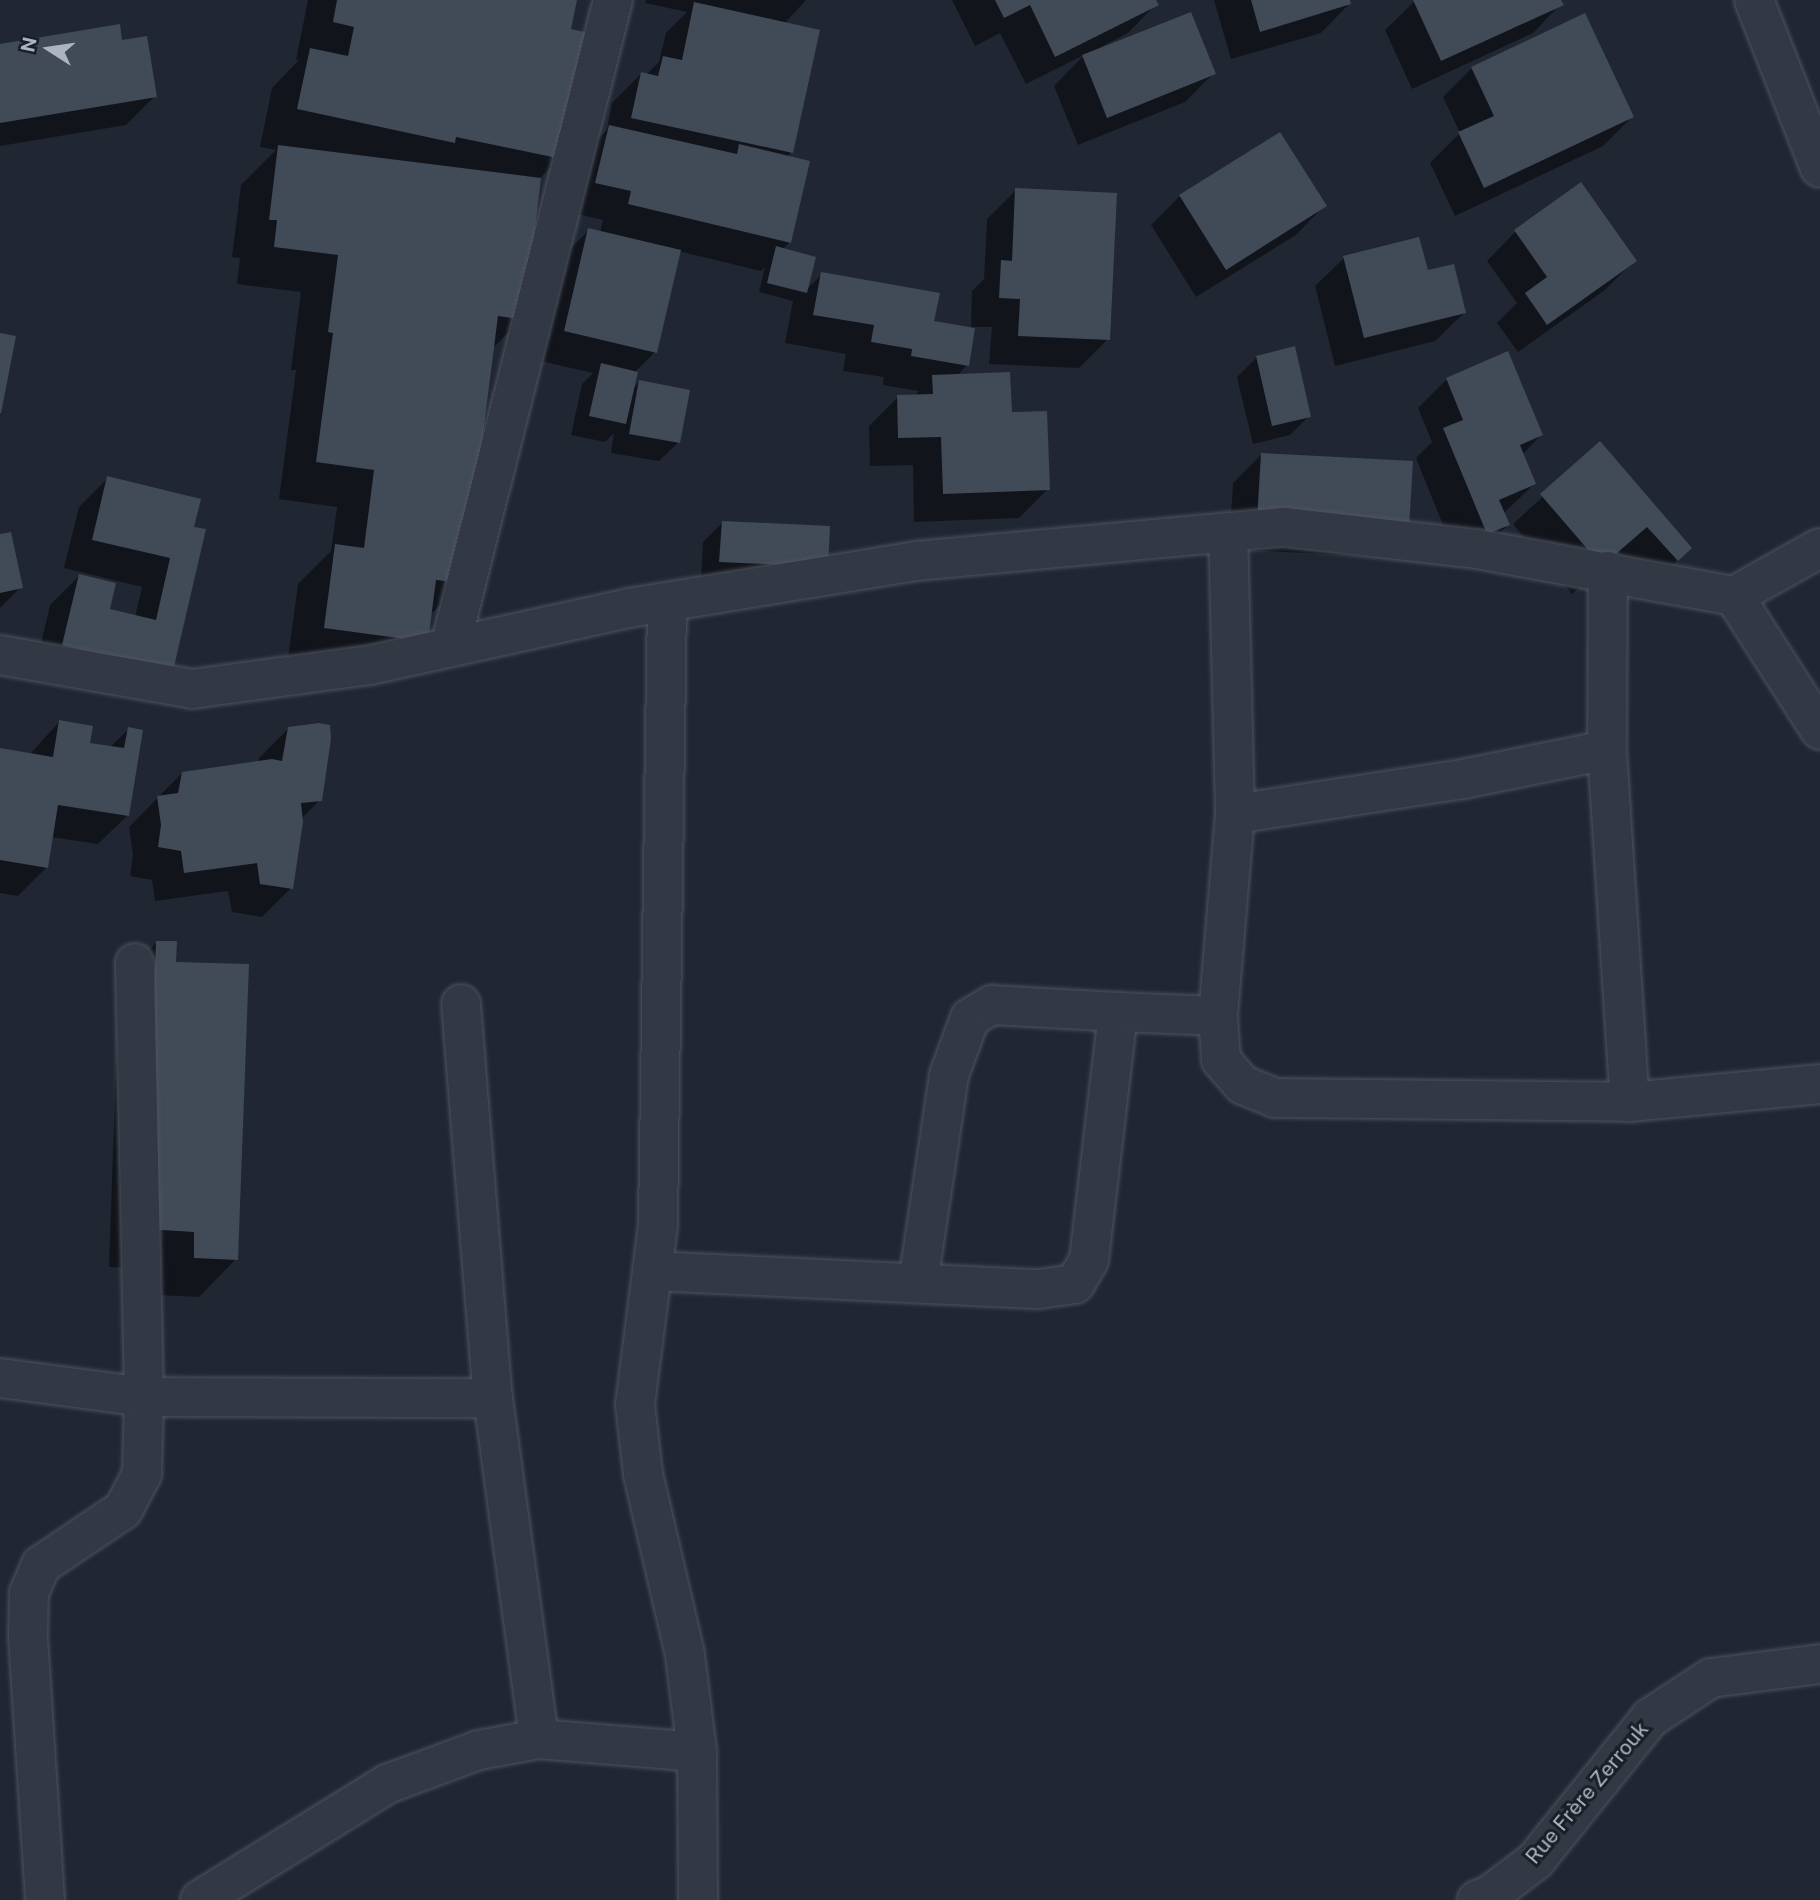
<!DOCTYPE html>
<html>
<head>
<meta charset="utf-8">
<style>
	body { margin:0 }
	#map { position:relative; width:1820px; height:1900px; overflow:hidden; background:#202733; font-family:"Public Sans",sans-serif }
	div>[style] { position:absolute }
	.shadow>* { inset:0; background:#0007 }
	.building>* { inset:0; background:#414a57 }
	.roads { filter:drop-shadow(0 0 2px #4e545f) drop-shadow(0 0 2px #4e545f) }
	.minor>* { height:38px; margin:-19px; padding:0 19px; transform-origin:19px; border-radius:19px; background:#333944 }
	span { translate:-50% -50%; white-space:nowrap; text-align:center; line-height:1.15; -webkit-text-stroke:6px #191e28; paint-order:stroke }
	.street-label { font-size:21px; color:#adb4c1 }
	.north { position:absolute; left:14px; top:14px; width:70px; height:70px; -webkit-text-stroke:5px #191e28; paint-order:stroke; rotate:282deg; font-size:19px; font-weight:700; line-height:28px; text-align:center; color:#adb4c1 }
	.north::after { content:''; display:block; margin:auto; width:24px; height:32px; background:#adb4c1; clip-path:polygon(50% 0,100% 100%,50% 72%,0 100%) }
</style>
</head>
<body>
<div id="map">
	<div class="shadow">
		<i style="clip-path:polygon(308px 0,576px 0,569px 31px,560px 158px,539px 179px,522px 319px,492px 349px,462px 583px,430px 615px,427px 641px,287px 666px,298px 584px,331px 551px,337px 507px,279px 499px,296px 370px,291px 370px,301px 292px,237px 284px,240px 258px,232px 257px,241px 185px,276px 150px,260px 147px,272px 88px,299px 60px,296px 60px)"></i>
		<i style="clip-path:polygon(646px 0,806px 0,784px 24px,791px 152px,787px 157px,790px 242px,782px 250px,807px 289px,822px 274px,932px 323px,971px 329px,972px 291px,984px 279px,987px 219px,1016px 190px,1108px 339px,1079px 368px,989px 364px,992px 327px,973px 327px,967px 365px,957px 376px,1010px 414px,1048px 489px,1019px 518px,914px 522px,913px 465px,870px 466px,869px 426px,898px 397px,913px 397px,919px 391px,883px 385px,884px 377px,843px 371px,846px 354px,785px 343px,793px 301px,759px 292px,765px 267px,761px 271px,678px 251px,655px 352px,636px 371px,632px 390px,639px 382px,679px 442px,659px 461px,611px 453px,614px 433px,605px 442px,571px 435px,582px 384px,593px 373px,536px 360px,560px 259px,589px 230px,600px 233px,603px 220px,568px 212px,581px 156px,607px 130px,612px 103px,641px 74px,646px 75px,659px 62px,666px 33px,687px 12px,645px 3px)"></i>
		<i style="clip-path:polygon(952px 0,1154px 0,1156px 4px,1128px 33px,1101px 47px,1102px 49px,1214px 73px,1185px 102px,1078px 145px,1054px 86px,1084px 55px,1026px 84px,1000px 33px,975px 46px)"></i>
		<i style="clip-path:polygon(1214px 0,1348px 0,1349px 4px,1321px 33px,1231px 59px)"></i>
		<i style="clip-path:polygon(1416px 0,1559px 0,1561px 4px,1533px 33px,1412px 89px,1385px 30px)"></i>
		<i style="clip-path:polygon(121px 42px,155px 96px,126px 125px,0 146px,0 46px)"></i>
		<i style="clip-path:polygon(1472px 68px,1632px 117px,1603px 146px,1455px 216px,1430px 163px,1460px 133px,1443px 97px)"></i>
		<i style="clip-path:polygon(1180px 196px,1324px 206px,1296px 235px,1196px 297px,1151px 225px)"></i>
		<i style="clip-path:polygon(1515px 232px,1634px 261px,1605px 290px,1518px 352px,1497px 323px,1517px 303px,1487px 261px)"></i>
		<i style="clip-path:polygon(1344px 258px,1427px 273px,1464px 313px,1435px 341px,1335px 366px,1315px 286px)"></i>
		<i style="clip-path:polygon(1257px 357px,1309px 416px,1290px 435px,1253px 444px,1237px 377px)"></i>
		<i style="clip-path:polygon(1447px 379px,1541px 435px,1522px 455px,1534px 484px,1503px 514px,1508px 525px,1479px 554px,1458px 562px,1416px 458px,1432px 442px,1418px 408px)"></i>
		<i style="clip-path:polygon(1600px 444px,1690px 548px,1648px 589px,1618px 554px,1572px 594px,1513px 524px)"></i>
		<i style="clip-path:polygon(1262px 454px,1408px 528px,1379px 557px,1229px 549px,1233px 483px)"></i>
		<i style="clip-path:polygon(108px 478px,192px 528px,171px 670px,34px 673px,50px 605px,79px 576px,108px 610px,135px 617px,142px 587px,64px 568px,79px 507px)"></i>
		<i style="clip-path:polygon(722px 523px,827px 566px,701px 580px,703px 542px)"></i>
		<i style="clip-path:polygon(0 536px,21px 587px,0 608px)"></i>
		<i style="clip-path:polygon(59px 722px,88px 744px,110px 747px,129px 729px,127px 816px,98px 844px,51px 837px,47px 867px,18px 896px,0 893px,0 749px,30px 754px)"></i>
		<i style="clip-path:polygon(288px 729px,320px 800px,301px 819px,291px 888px,262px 917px,232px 912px,228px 891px,155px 901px,152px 880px,130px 876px,133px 855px,129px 827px,182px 773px,259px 763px,259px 758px)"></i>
		<i style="clip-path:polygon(157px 942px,174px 964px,236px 1259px,199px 1297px,157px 1295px,157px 1269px,109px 1267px,119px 980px)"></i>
	</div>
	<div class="building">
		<i style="clip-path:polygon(337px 0,577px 0,571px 29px,589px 33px,562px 159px,456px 137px,455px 143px,297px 109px,310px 48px,348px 56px,354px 27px,333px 22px)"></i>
		<i style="clip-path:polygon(995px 0,1156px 0,1159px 5px,1055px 57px,1030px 5px,1004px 18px)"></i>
		<i style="clip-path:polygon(1251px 0,1350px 0,1351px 4px,1260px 32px)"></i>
		<i style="clip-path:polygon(1413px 0,1561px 0,1564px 5px,1441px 61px)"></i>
		<i style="clip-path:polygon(694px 2px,820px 30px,793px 153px,631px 118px,641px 72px,658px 76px,663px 56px,682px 60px)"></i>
		<i style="clip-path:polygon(1191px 12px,1216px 74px,1107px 118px,1082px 55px)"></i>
		<i style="clip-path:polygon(1585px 13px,1634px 117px,1484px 188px,1458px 132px,1494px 116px,1471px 67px)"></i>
		<i style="clip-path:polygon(120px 24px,122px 40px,147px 36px,157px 97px,0 123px,0 44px)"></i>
		<i style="clip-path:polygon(609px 125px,737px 154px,739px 144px,810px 161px,791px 243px,628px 204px,631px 191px,595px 183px)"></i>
		<i style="clip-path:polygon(1280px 132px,1327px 206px,1226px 270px,1179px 195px)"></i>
		<i style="clip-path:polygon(278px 145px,541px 178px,524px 320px,498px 316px,464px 583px,436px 580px,428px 642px,324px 628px,335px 544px,364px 548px,374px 470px,316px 462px,333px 333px,328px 332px,338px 255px,274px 247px,277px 220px,269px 220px)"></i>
		<i style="clip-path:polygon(1581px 182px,1637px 261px,1547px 325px,1525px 293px,1547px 277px,1514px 230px)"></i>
		<i style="clip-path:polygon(1015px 188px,1117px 193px,1110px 340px,1018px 336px,1020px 299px,999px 298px,1001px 260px,1012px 261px)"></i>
		<i style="clip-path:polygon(588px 228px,681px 250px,657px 353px,564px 331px)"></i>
		<i style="clip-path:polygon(1419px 237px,1428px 270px,1454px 264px,1466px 313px,1364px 338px,1343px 256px)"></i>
		<i style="clip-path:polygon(776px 246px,816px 257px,807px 293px,767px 283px)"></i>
		<i style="clip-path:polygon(821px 272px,940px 293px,934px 321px,975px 328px,969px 366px,911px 356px,912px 349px,871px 342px,874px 325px,813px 315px)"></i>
		<i style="clip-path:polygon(0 333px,16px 336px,1px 413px,0 413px)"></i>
		<i style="clip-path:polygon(1295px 346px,1311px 417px,1272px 426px,1256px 356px)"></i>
		<i style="clip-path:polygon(1508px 351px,1543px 435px,1520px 445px,1536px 484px,1499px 500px,1510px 525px,1487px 534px,1443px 428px,1463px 420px,1446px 378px)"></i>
		<i style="clip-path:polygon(601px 363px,638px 372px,626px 424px,589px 416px)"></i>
		<i style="clip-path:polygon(1010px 372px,1012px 412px,1047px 411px,1050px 490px,943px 494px,941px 437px,898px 438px,897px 395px,933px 394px,932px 375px)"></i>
		<i style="clip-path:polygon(639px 380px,690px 390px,680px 443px,629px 434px)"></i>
		<i style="clip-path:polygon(1600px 441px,1692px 548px,1678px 561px,1647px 527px,1602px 566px,1540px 494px)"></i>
		<i style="clip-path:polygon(1261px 453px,1413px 461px,1409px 529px,1257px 521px)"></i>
		<i style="clip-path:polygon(107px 476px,201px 499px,194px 527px,206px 529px,173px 671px,62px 645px,79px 574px,116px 583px,110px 609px,156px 620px,170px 558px,92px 540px)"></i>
		<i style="clip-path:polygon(722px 521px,830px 526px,828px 567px,719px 562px)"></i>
		<i style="clip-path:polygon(11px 532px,23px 588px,0 593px,0 534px)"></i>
		<i style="clip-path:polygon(59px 720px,93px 726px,90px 743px,124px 748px,128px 727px,143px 730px,129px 816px,58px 805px,48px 868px,0 860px,0 748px,53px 757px)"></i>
		<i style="clip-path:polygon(319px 723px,330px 725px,331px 739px,322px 801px,301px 803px,303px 822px,293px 889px,260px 884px,257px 863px,184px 873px,181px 851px,158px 847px,161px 825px,157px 796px,178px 793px,182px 772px,272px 759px,282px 761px,288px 727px)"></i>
		<i style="clip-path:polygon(156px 941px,177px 941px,176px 962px,249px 964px,238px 1260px,194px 1258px,194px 1232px,146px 1229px)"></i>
	</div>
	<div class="roads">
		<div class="minor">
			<i style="left:1754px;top:0;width:180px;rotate:68.6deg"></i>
			<i style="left:1734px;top:596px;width:159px;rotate:57.3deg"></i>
			<i style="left:667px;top:602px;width:623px;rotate:90.83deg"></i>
			<i style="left:658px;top:1225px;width:180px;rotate:97.3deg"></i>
			<i style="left:635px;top:1404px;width:70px;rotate:83.5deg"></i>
			<i style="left:643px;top:1474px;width:186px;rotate:76.9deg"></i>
			<i style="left:685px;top:1655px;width:98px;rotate:82.9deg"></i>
			<i style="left:697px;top:1752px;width:148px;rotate:89.6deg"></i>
			<i style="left:450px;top:647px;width:667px;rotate:-75.86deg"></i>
			<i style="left:0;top:655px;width:195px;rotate:10deg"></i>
			<i style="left:192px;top:689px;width:180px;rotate:-7.7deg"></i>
			<i style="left:370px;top:665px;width:265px;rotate:-12.4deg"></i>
			<i style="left:629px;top:608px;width:291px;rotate:-9.3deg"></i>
			<i style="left:916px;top:561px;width:370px;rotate:-5.3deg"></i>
			<i style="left:1284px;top:527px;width:194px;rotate:6.5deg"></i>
			<i style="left:1477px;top:549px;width:261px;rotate:10.4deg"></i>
			<i style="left:1734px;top:596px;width:98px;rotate:-29.2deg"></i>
			<i style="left:1607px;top:750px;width:353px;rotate:86.3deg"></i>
			<i style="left:1630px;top:1102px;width:191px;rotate:-5.4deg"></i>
			<i style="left:1235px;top:814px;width:231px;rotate:-8.7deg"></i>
			<i style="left:1463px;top:779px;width:147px;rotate:-11.4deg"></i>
			<i style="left:1607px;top:750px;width:179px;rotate:-89.7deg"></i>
			<i style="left:461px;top:1004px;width:395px;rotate:85.4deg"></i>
			<i style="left:493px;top:1398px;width:344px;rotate:82.3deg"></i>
			<i style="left:1218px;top:1016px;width:44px;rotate:86.1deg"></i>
			<i style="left:1221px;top:1060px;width:33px;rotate:49deg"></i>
			<i style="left:1243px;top:1085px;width:35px;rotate:22deg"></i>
			<i style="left:1275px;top:1098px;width:355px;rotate:0.6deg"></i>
			<i style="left:652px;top:1271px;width:387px;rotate:2.7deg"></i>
			<i style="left:1039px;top:1289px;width:36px;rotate:-8deg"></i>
			<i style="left:1075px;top:1284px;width:28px;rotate:-60deg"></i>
			<i style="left:1089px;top:1260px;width:250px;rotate:-83.3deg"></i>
			<i style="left:1118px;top:1012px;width:100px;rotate:2.3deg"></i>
			<i style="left:1218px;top:1016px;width:203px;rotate:-85.2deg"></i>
			<i style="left:1235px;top:814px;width:282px;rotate:-91.4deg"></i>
			<i style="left:918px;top:1283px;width:210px;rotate:-81.5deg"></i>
			<i style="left:949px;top:1075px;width:61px;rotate:-69.8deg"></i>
			<i style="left:970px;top:1018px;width:26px;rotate:-31deg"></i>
			<i style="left:992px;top:1005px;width:126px;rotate:3.2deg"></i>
			<i style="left:0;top:1378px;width:145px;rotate:7.5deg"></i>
			<i style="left:144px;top:1397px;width:349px;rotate:0.2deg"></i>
			<i style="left:45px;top:1900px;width:265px;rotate:-93.7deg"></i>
			<i style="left:28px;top:1636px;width:43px;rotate:-88.7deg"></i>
			<i style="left:29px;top:1593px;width:30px;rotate:-67deg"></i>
			<i style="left:41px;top:1565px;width:99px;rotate:-33.9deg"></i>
			<i style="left:123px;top:1510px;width:41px;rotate:-62.2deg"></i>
			<i style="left:142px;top:1474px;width:77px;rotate:-88.5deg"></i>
			<i style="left:144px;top:1397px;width:434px;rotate:-91.2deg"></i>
			<i style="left:200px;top:1900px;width:220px;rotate:-31.8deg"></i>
			<i style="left:387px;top:1784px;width:98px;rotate:-20.3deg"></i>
			<i style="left:479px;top:1750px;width:61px;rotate:-10.4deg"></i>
			<i style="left:539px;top:1739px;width:159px;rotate:4.7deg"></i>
			<i style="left:1477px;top:1900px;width:14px;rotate:-21deg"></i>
			<i style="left:1490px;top:1895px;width:56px;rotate:-37.1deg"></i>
			<i style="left:1535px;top:1861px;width:184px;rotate:-51.2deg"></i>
			<i style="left:1650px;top:1718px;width:73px;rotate:-33.3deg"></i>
			<i style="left:1711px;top:1678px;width:110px;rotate:-7.3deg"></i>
		</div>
	</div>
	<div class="street-label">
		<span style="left:1587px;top:1793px;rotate:-50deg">Rue Frère Zerrouk</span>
	</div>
	<div class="north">N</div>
</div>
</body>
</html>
